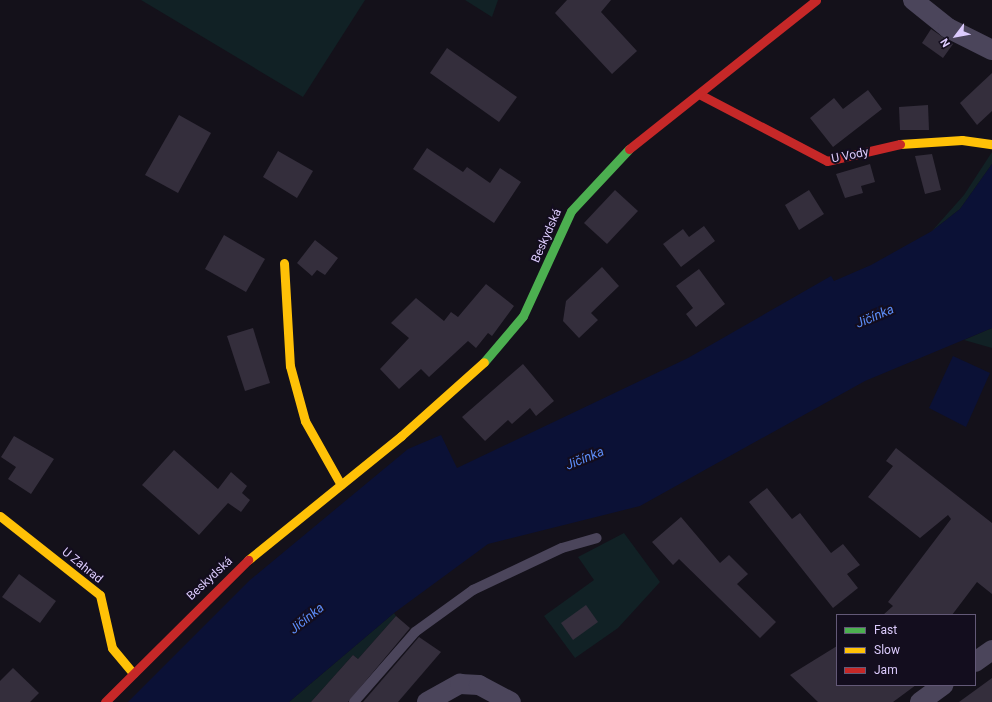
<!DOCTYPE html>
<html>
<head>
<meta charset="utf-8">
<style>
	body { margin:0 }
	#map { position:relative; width:992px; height:702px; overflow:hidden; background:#14111a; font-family:Roboto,sans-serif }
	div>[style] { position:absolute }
	.green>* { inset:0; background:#112125 }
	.water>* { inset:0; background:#0b1136 }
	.building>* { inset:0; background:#342e3c }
	.lane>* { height:10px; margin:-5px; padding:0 5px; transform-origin:5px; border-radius:5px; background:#4b455b }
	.street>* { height:20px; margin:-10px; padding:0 10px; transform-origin:10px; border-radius:10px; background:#4b455b }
	.fast>* { height:9px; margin:-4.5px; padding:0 4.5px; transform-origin:4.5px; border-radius:4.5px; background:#4caf50 }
	.slow>* { height:9px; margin:-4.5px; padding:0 4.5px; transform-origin:4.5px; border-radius:4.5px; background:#ffc107 }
	.jam>* { height:9px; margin:-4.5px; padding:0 4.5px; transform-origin:4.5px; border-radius:4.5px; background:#c62828 }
	span { translate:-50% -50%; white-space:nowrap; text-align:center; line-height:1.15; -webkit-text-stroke:4px #130d1e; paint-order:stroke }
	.street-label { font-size:12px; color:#dccbfd }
	.water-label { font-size:13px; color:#5d8ef9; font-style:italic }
	.legend { position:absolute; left:836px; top:614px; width:140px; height:72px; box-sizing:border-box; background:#130d1e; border:1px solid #635977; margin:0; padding:5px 7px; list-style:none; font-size:12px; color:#dccbfd }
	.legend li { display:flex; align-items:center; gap:8px; height:20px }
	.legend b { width:20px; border:1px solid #635977 }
	.north { position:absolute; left:936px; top:16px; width:40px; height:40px; -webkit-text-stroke:3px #130d1e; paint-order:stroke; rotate:238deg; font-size:11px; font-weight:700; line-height:16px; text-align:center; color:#dccbfd }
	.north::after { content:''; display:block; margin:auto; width:14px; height:18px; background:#dccbfd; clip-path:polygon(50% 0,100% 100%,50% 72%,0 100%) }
</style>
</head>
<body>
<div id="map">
	<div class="green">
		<i style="clip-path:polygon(141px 0,365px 0,303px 97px)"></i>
		<i style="clip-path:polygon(465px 0,498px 0,492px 17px)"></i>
		<i style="clip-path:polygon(992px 152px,992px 164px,960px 209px,932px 231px,964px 195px)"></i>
		<i style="clip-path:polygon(992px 328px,992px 348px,964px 340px)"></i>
		<i style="clip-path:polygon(624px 533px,660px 582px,618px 628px,575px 658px,544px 616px,594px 580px,578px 557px)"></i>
		<i style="clip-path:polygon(394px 613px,396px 616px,358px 659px,353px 655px,311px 702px,289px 702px)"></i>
	</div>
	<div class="water">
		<i style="clip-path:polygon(992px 164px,992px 328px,865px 381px,640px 506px,488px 544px,394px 613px,289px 702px,128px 702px,250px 580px,408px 449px,441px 435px,457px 468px,688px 358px,831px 276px,834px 281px,871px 265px,932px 231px,960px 209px)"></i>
		<i style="clip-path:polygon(953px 356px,990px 373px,966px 427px,929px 408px)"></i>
	</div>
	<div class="building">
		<i style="clip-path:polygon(567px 0,611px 0,601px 12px,637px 51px,612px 74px,555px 13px)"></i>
		<i style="clip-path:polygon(931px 29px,953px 44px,943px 58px,922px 43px)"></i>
		<i style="clip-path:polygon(447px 48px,517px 97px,499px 122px,430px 73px)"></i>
		<i style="clip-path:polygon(992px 73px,992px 111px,977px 125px,960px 103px)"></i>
		<i style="clip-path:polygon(868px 90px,882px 109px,833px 147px,810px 118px,834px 98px,843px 109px)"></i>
		<i style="clip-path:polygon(928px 105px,929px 130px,900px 130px,899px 107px)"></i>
		<i style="clip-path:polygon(179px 115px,211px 133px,178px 193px,145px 175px)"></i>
		<i style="clip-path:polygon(427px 148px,463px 172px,467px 167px,490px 183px,500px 168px,521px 182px,494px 223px,413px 169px)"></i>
		<i style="clip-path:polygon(278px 151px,313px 171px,297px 198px,263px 177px)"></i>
		<i style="clip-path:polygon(932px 154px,941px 190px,925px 194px,915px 156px)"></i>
		<i style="clip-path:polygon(870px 164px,875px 182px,861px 186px,863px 193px,845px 198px,836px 174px)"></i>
		<i style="clip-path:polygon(615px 190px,638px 211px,607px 244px,584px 223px)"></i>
		<i style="clip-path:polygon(809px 190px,824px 214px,799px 230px,785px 205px)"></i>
		<i style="clip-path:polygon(704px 226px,715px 241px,681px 267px,663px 244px,683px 229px,689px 237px)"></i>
		<i style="clip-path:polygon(224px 235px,265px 259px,246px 292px,205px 269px)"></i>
		<i style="clip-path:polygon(315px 240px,338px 258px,325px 275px,317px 270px,312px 276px,297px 263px)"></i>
		<i style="clip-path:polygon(602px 267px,619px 286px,591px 313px,598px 320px,579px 338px,563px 321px,566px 301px)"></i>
		<i style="clip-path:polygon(699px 269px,725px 304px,696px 327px,686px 314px,693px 308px,676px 286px)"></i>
		<i style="clip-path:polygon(486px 284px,514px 306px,492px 336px,488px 333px,476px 348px,468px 341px,429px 377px,421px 369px,399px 389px,380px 369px,409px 338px,391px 323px,416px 298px,444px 321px,451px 312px,458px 317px)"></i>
		<i style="clip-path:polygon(253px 328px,270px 383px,245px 391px,227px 336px)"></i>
		<i style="clip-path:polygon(523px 364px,554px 401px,536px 416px,530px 408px,512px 424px,508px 420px,485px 441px,462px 417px)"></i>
		<i style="clip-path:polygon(14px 436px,54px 459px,31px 494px,8px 479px,16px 467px,1px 457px)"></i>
		<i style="clip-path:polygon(896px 448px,992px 523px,992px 594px,977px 582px,952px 615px,883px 615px,893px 606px,888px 602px,951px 519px,948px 515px,920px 538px,868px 497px,893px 466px,886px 461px)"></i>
		<i style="clip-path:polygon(174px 450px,218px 489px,231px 472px,247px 486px,242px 493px,250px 500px,241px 512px,228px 503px,199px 535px,142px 485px)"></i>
		<i style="clip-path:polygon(767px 488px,792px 519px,800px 513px,831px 553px,843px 544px,860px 565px,847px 574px,858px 588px,833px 608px,749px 502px)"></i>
		<i style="clip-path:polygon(681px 517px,720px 563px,729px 555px,748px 574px,737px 584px,776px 622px,760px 638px,679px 559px,673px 565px,652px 542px)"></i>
		<i style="clip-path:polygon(19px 574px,56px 601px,40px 623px,2px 597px)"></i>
		<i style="clip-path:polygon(586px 605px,598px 622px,573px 640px,561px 623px)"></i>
		<i style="clip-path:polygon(396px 616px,410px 628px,348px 702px,311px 702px,353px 655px,358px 659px)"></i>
		<i style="clip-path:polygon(419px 637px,441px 652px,398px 702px,363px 702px)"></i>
		<i style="clip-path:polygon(837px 646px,837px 685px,916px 685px,893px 702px,818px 702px,790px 675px)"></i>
		<i style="clip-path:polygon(13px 668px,39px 693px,30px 702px,0 702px,0 681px)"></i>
		<i style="clip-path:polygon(992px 678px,992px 702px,959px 702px)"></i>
	</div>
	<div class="lane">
		<i style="left:354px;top:702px;width:93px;rotate:-48.9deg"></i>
		<i style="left:415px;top:632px;width:72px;rotate:-35.9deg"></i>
		<i style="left:473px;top:590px;width:98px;rotate:-25.3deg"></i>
		<i style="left:562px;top:548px;width:36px;rotate:-16deg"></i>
	</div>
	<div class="street">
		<i style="left:913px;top:0;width:45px;rotate:38.7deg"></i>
		<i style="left:948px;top:28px;width:49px;rotate:26.6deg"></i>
		<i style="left:975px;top:662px;width:21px;rotate:-35deg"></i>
		<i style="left:427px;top:702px;width:38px;rotate:-29deg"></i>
		<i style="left:460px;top:684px;width:19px;rotate:3deg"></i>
		<i style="left:479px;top:685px;width:36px;rotate:28deg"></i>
		<i style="left:920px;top:702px;width:29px;rotate:-36deg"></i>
	</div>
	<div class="fast">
		<i style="left:484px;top:362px;width:60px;rotate:-49.7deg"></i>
		<i style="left:523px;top:316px;width:115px;rotate:-65.4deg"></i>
		<i style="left:571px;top:211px;width:85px;rotate:-46.9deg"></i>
	</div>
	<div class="slow">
		<i style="left:900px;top:144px;width:62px;rotate:-3.7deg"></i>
		<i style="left:962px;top:140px;width:30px;rotate:8deg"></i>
		<i style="left:284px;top:263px;width:103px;rotate:86.7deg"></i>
		<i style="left:290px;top:366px;width:57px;rotate:74.7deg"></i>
		<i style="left:305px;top:421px;width:73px;rotate:60.6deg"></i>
		<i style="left:0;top:516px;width:127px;rotate:38.3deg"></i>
		<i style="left:100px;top:595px;width:54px;rotate:77.2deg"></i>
		<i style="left:112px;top:648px;width:33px;rotate:50deg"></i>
		<i style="left:248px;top:560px;width:197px;rotate:-39deg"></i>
		<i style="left:401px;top:436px;width:111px;rotate:-41.7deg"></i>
	</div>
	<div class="jam">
		<i style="left:699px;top:94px;width:144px;rotate:27.6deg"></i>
		<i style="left:827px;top:161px;width:75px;rotate:-13.1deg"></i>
		<i style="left:629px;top:149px;width:239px;rotate:-38.5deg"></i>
		<i style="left:105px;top:702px;width:202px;rotate:-44.8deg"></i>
	</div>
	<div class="street-label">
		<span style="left:850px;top:156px;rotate:-11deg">U Vody</span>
		<span style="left:547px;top:236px;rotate:-66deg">Beskydská</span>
		<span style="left:82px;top:566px;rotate:39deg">U Zahrad</span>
		<span style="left:210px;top:579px;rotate:-43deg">Beskydská</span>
	</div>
	<div class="water-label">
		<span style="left:875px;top:317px;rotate:-23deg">Jičínka</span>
		<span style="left:585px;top:459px;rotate:-22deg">Jičínka</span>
		<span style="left:307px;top:619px;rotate:-39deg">Jičínka</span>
	</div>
	<ul class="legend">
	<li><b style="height:5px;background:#4caf50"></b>Fast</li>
	<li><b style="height:5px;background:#ffc107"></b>Slow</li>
	<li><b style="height:5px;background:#c62828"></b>Jam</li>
	</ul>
	<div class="north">N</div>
</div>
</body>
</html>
